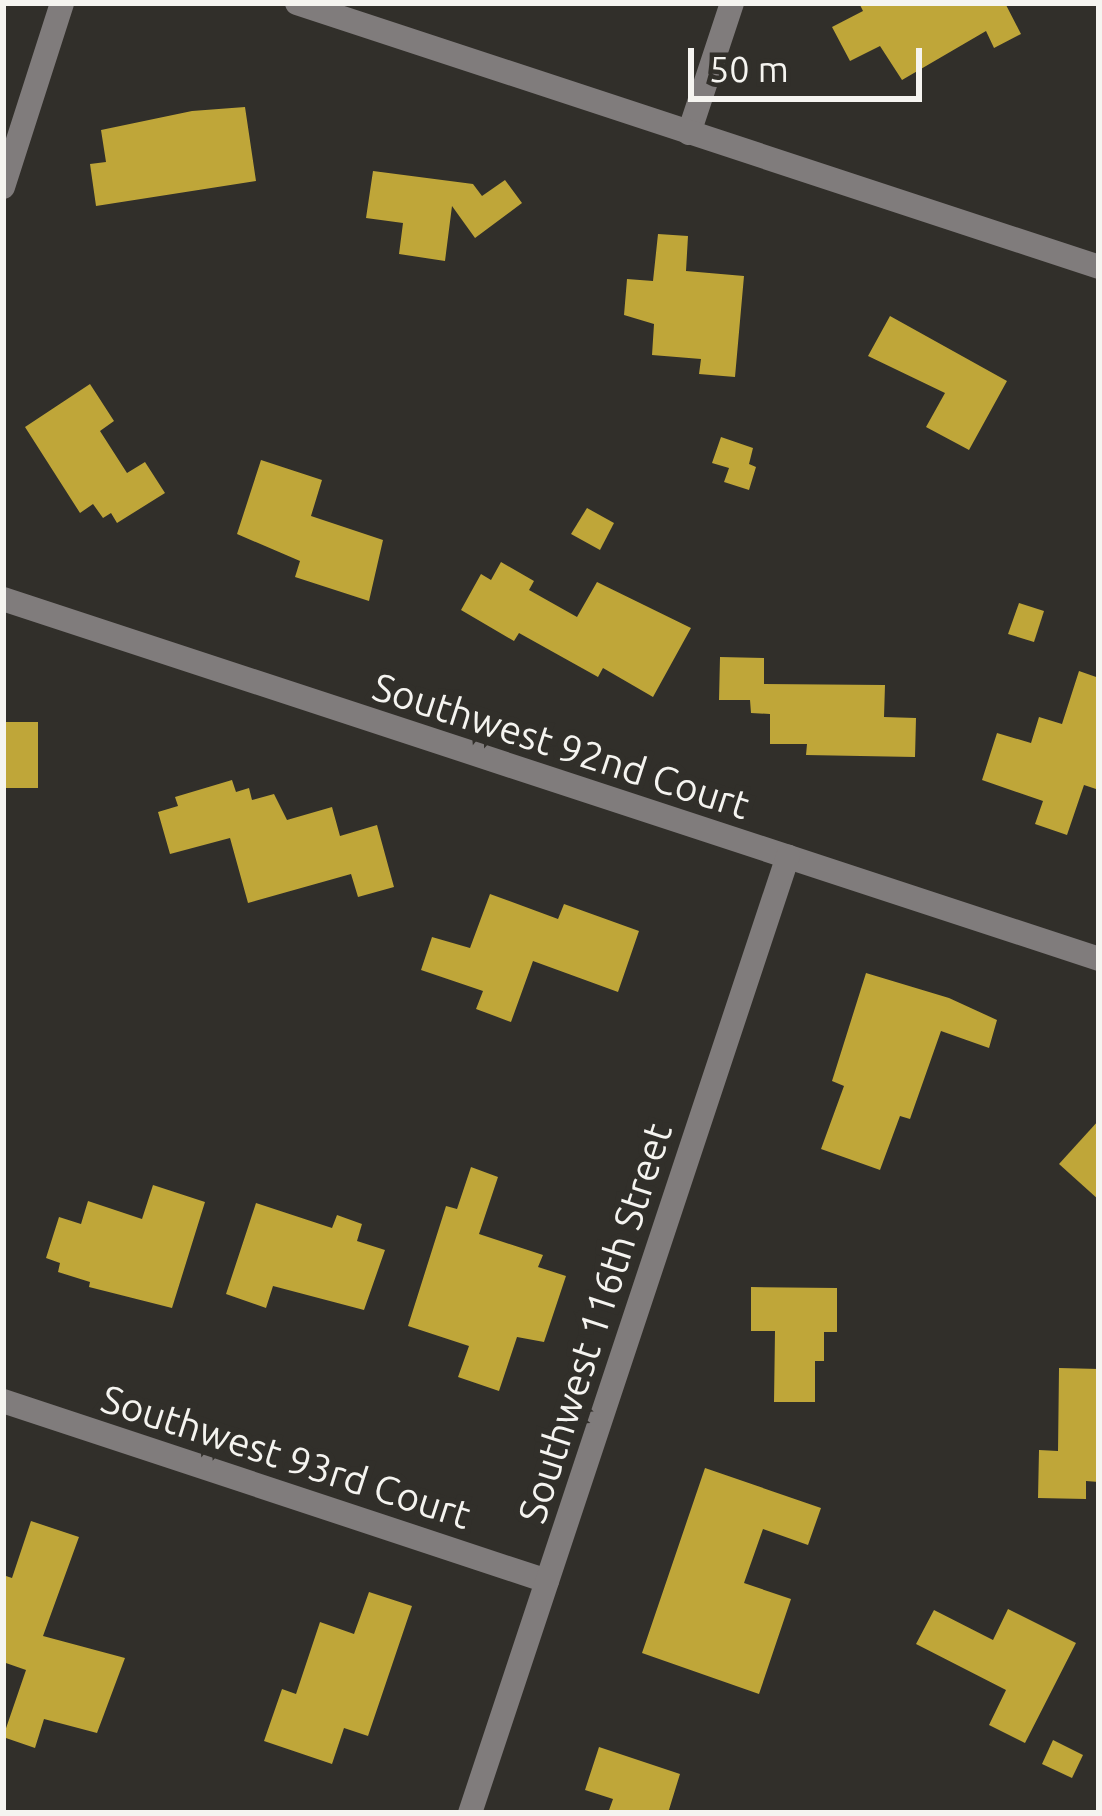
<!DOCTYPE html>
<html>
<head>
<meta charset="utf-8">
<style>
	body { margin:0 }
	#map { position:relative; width:1102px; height:1816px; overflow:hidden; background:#312f2a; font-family:Ubuntu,sans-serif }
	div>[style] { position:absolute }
	.building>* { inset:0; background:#bfa639 }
	.minor>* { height:24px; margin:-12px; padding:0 12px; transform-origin:12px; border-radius:12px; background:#807c7c }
	.tertiary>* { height:24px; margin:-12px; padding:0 12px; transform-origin:12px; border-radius:12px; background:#807c7c }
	span { translate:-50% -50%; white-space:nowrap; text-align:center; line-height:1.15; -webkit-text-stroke:12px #312f2a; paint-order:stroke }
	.street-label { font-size:39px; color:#f5f4f0 }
	.frame { position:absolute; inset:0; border:6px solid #f5f4f0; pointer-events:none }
	.scale { position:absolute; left:688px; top:48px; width:234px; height:54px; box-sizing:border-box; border:6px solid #f5f4f0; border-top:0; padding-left:15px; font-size:36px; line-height:42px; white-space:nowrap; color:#f5f4f0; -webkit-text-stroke:9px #312f2a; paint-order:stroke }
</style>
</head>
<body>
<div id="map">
	<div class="building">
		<i style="clip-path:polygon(859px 3px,1005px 3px,1021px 34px,994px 48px,986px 31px,902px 80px,880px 46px,850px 61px,832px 27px,863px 11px)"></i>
		<i style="clip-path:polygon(245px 107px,256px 181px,96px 206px,90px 164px,106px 162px,101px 130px,192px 111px)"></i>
		<i style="clip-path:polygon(373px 171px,473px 184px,482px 196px,505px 180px,522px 203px,475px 238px,452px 206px,445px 261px,399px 254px,403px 223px,366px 218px)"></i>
		<i style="clip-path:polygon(658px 234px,688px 236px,686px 271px,744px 276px,735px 377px,699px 374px,701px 359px,652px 355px,654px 324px,624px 315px,627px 279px,653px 281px)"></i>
		<i style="clip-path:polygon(890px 316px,1007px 381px,969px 450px,926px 427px,945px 393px,868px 356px)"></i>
		<i style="clip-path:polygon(90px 384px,114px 421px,100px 431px,127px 473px,145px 462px,165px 493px,117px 523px,111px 513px,103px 518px,93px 504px,80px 513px,25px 427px)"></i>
		<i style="clip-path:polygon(721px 437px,753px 448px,749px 464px,756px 467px,749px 490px,724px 482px,729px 468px,712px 463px)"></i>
		<i style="clip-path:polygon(261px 460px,322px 480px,311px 516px,383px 540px,369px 601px,295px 577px,300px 561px,237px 534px)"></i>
		<i style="clip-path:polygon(587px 508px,614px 523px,600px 550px,571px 534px)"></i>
		<i style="clip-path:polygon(501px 562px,534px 581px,529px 590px,577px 617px,597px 582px,691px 628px,653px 697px,603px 668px,598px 677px,519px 633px,514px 641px,461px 610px,481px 574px,491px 580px)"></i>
		<i style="clip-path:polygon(1019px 603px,1044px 611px,1034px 642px,1008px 634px)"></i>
		<i style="clip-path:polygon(720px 657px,764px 658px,764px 684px,885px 685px,884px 717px,916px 718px,915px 757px,806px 755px,807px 744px,770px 744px,770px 714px,751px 713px,750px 700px,719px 700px)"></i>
		<i style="clip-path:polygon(1079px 671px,1099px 678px,1099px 790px,1084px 785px,1067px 835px,1035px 824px,1043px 801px,982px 780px,997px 733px,1031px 743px,1039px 717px,1062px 724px)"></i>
		<i style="clip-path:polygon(3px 722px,38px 722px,38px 788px,3px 788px)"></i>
		<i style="clip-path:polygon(232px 780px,236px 792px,249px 788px,252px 800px,274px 794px,287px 820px,332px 807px,340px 836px,377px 825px,394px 887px,358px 897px,351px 874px,248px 903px,230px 838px,170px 854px,158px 812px,178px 806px,175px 797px)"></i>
		<i style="clip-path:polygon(490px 894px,558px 919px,564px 904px,639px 931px,618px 992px,533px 961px,511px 1022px,476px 1009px,483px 991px,421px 970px,432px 937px,470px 948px)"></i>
		<i style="clip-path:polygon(866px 973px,949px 998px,997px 1020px,989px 1048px,941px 1031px,910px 1119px,900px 1116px,880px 1170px,821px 1149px,844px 1086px,832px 1081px)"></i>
		<i style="clip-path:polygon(1099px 1120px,1099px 1200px,1059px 1164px)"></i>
		<i style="clip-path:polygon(471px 1167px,498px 1177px,479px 1234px,543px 1255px,538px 1267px,566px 1276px,544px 1342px,517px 1337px,499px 1391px,458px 1377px,469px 1346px,408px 1326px,446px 1206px,457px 1209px)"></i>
		<i style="clip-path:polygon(153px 1185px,205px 1202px,172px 1308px,89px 1287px,90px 1282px,58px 1272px,60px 1263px,46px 1258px,59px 1217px,81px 1224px,88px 1201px,142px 1219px)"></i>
		<i style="clip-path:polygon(256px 1203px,332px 1228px,337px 1215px,362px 1224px,357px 1241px,385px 1250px,364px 1310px,273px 1286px,266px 1308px,226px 1294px)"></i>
		<i style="clip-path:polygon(751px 1287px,837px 1288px,837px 1332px,824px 1332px,824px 1361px,815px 1361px,815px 1402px,774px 1402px,775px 1331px,751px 1331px)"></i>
		<i style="clip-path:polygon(1059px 1368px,1099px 1369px,1099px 1482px,1086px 1481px,1086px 1499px,1038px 1498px,1039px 1450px,1058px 1451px)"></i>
		<i style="clip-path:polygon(705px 1468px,821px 1508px,808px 1545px,763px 1529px,744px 1583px,791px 1599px,759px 1694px,642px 1653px)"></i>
		<i style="clip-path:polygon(31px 1521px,79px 1537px,43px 1636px,125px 1658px,97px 1733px,44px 1719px,35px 1748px,3px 1737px,26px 1670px,3px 1662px,3px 1575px,12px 1578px)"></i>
		<i style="clip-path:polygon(369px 1592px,412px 1606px,368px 1736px,344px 1728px,332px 1764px,264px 1741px,282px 1689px,296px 1694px,320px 1622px,354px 1634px)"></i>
		<i style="clip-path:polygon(1008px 1609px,1076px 1643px,1025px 1743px,989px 1725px,1006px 1690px,916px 1644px,934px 1610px,993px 1640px)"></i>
		<i style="clip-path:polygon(1053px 1740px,1083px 1755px,1072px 1778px,1042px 1764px)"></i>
		<i style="clip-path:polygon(599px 1747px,680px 1774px,668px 1813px,608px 1813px,613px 1799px,585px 1790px)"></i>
	</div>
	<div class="minor">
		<i style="left:689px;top:133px;width:137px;rotate:-71.7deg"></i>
		<i style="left:3px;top:187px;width:193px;rotate:-72.2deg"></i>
		<i style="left:3px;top:599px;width:1154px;rotate:18.18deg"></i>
		<i style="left:3px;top:1401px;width:573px;rotate:18.31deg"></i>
		<i style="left:470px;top:1813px;width:1008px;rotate:-71.62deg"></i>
	</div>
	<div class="tertiary">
		<i style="left:297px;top:3px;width:844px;rotate:18.22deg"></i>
	</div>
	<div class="street-label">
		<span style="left:561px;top:746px;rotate:18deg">Southwest 92nd Court</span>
		<span style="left:595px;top:1323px;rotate:-72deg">Southwest 116th Street</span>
		<span style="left:286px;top:1457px;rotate:18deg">Southwest 93rd Court</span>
	</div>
	<div class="frame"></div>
	<div class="scale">50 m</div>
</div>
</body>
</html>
